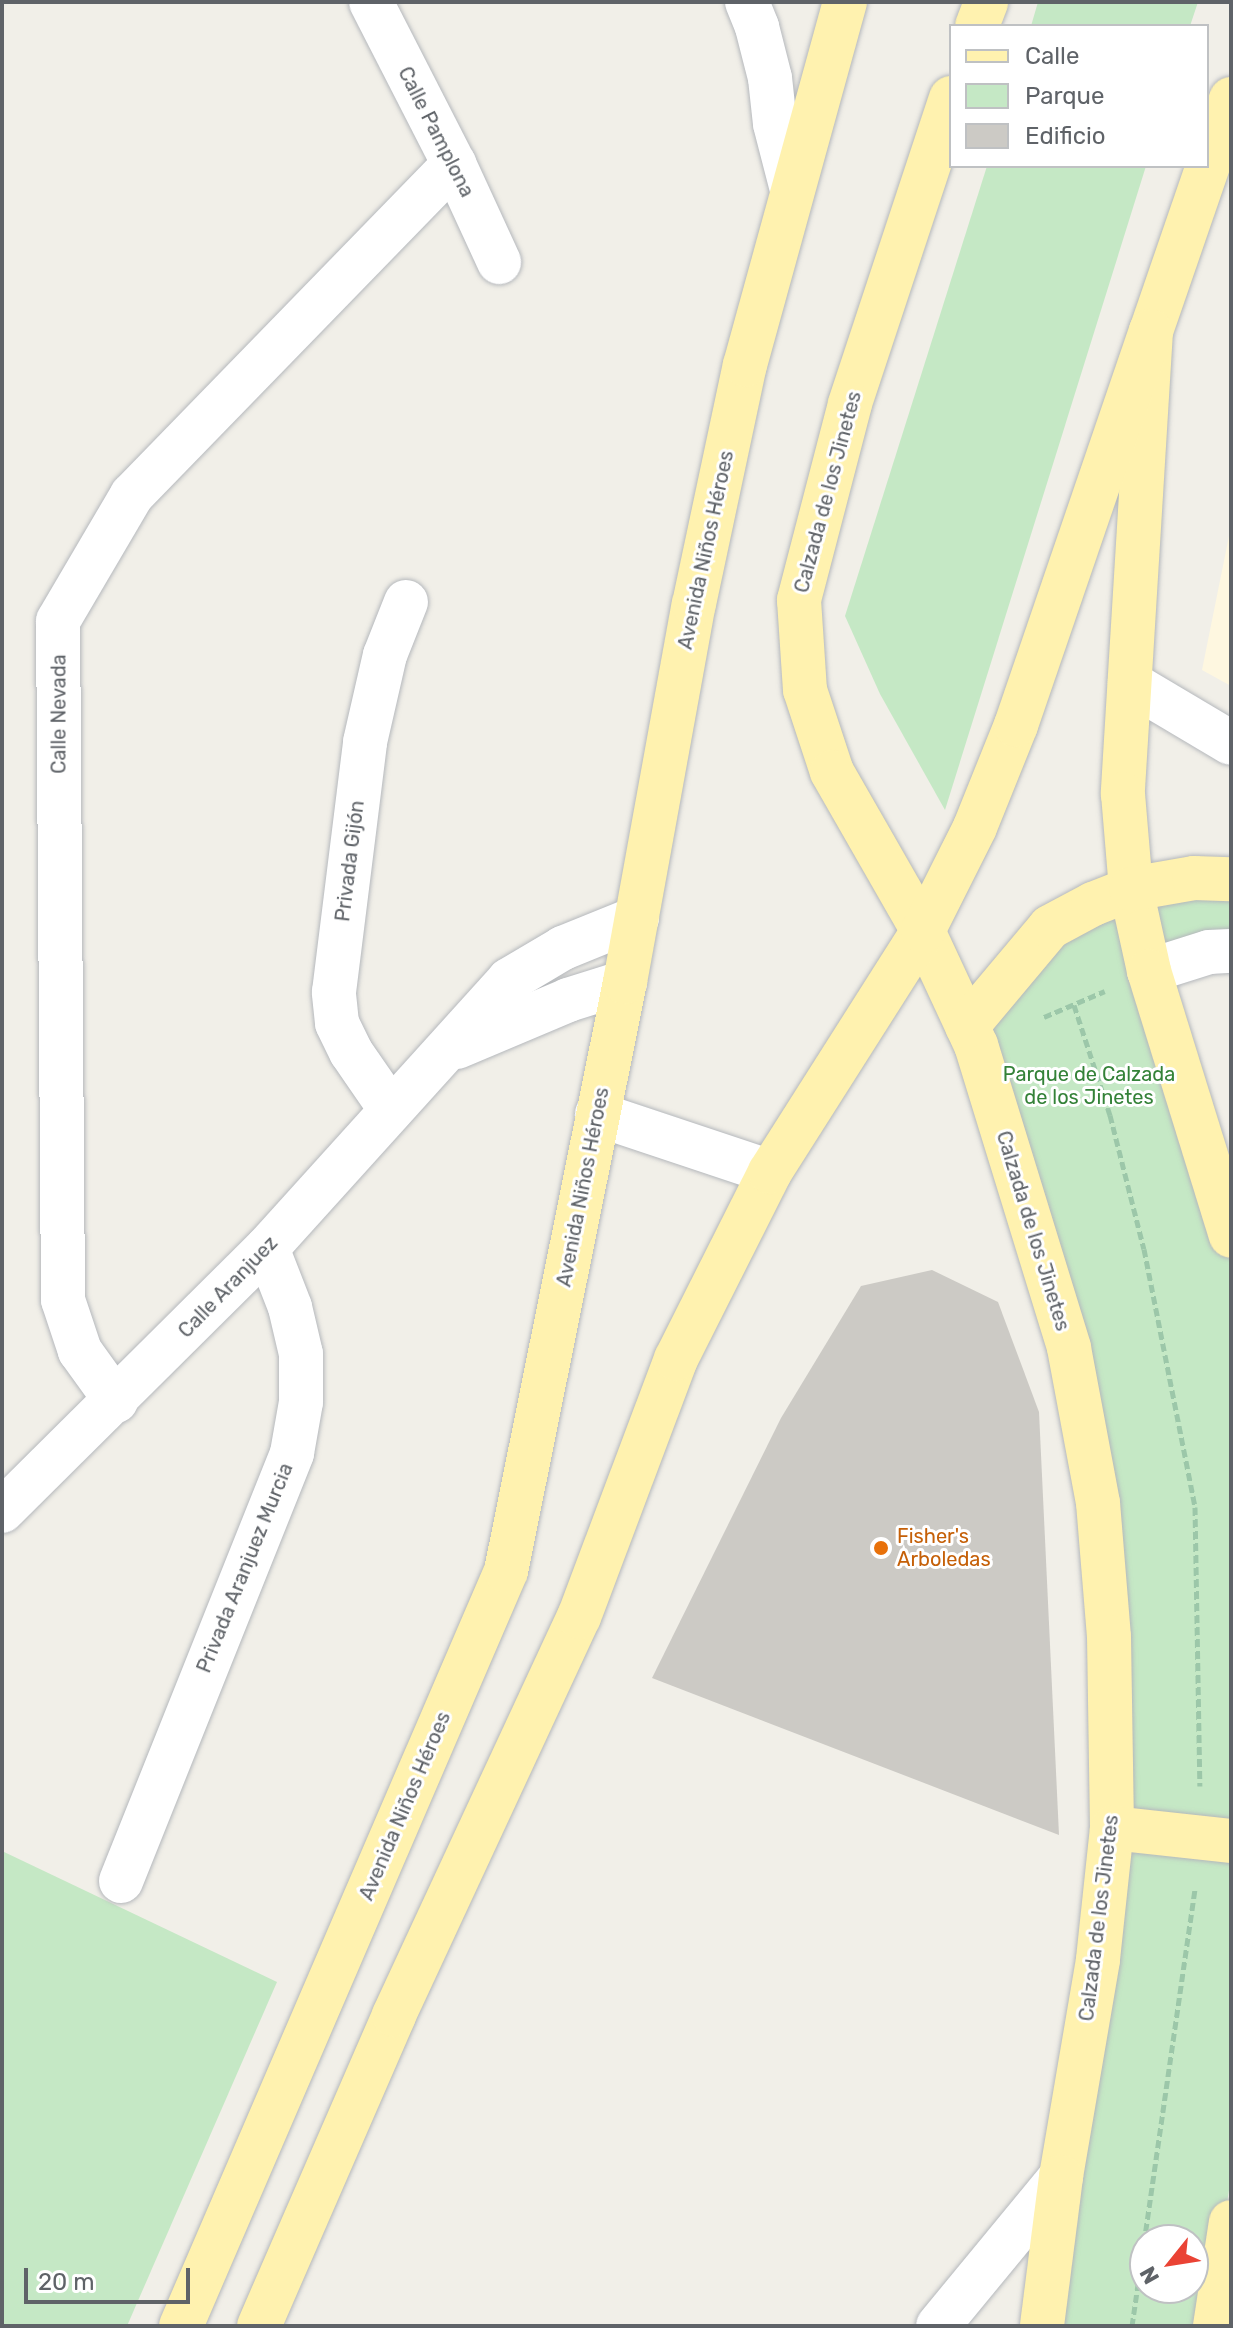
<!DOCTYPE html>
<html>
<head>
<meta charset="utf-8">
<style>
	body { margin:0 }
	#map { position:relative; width:1233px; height:2328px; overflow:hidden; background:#f1efe8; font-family:Rubik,sans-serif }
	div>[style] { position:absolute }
	.commercial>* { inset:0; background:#fef7e0 }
	.green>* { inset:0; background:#c5e8c5 }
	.building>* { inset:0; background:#cccac5 }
	.path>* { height:5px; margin-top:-2.5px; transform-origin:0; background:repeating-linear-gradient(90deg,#9cc7a9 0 8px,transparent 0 12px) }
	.roads { filter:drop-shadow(0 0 2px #b5b8bc) drop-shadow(0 0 2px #b5b8bc) }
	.minor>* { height:44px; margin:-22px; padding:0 22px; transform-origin:22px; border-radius:22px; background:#fff }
	.major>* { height:44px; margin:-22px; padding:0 22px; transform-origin:22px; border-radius:22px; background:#fff2af }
	.dots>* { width:22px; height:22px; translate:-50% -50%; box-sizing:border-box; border:4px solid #fff; border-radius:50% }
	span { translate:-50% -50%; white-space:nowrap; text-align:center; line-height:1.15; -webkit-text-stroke:6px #fff; paint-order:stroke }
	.street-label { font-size:20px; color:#5f6368 }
	.park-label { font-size:20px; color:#348238 }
	.food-label { font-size:20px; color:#c56008 }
	.left { translate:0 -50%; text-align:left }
	.frame { position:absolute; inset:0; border:4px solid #5f6368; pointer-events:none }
	.legend { position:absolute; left:949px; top:24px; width:260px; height:144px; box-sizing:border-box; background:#fff; border:2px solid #bfc1c3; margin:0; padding:10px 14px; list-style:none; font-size:24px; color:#5f6368 }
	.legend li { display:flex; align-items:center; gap:16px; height:40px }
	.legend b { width:40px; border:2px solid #bfc1c3 }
	.north { position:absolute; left:1129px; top:2224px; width:80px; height:80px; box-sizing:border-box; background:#fff; border:2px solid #bfc1c3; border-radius:50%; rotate:240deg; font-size:22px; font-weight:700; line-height:32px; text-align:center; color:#5f6368 }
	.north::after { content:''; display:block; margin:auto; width:28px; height:36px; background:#ea4335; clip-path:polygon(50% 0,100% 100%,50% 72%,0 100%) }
	.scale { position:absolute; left:24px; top:2268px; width:166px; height:36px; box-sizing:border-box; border:4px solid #5f6368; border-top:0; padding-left:10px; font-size:24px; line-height:28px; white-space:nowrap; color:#5f6368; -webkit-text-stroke:6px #fff; paint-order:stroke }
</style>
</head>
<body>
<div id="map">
	<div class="commercial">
		<i style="clip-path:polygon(1231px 526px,1231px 686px,1202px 670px)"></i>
	</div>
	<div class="green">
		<i style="clip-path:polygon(1038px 2px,1198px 2px,1190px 26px,1031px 26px)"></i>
		<i style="clip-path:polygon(987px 166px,1146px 166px,945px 810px,880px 694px,845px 616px)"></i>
		<i style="clip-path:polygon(1231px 881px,1231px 949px,1155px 968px,1139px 892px)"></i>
		<i style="clip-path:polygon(evenodd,1129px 900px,1231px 1252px,1231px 2178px,1207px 2326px,1048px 2326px,1121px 1641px,974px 1026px,1011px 979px,1129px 900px,1145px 2240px,1193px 2240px,1193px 2288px,1145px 2288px,1145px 2240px)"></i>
		<i style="clip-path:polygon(2px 1851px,277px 1982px,127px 2326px,2px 2326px)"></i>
	</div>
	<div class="building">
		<i style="clip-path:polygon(932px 1270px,998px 1302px,1039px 1412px,1059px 1835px,652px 1678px,781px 1418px,861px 1286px)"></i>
	</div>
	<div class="path">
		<i style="left:1074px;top:1005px;width:116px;rotate:71.9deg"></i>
		<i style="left:1110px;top:1115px;width:138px;rotate:75.8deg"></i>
		<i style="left:1144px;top:1249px;width:263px;rotate:78.8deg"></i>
		<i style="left:1195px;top:1507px;width:279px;rotate:89deg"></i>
		<i style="left:1044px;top:1017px;width:66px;rotate:-23.1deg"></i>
		<i style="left:1132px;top:2326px;width:443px;rotate:-81.8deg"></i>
	</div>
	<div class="roads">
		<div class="minor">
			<i style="left:371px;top:2px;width:182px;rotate:62.9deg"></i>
			<i style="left:454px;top:164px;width:108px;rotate:65.3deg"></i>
			<i style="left:747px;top:2px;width:27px;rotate:68deg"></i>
			<i style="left:757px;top:27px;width:53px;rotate:75.7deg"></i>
			<i style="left:770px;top:78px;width:46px;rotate:83.8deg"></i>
			<i style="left:775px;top:124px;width:64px;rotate:75.5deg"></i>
			<i style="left:1130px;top:683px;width:117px;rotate:30.7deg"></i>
			<i style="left:1149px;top:971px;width:63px;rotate:-17.6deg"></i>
			<i style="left:1209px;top:952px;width:22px;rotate:-3deg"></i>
			<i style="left:457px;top:1047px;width:121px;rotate:-22.9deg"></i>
			<i style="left:568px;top:1000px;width:60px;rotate:-17.5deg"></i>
			<i style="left:391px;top:1110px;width:70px;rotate:-124.6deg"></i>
			<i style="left:351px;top:1052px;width:32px;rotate:-116deg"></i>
			<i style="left:337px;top:1023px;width:31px;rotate:-96deg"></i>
			<i style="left:334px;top:992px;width:252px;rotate:-82.9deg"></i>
			<i style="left:365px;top:742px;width:89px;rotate:-77.1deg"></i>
			<i style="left:385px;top:655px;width:57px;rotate:-68.4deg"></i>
			<i style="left:597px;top:1114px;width:182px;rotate:18.5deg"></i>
			<i style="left:116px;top:1401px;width:62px;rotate:-125.8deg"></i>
			<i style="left:80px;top:1351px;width:54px;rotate:-108.4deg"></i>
			<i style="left:63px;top:1300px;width:679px;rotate:-90.42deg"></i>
			<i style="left:58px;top:621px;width:146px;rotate:-59.6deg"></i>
			<i style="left:132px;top:495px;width:462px;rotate:-45.8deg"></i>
			<i style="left:2px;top:1511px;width:373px;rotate:-44.8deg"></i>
			<i style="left:267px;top:1248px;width:361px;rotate:-47.9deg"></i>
			<i style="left:509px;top:980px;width:63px;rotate:-30.7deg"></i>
			<i style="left:563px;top:948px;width:80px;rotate:-22.1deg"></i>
			<i style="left:121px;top:1881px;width:461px;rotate:-68.2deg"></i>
			<i style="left:292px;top:1453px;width:52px;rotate:-80deg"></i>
			<i style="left:301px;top:1402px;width:48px;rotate:-90deg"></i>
			<i style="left:301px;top:1354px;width:48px;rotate:-103.2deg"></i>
			<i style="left:290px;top:1307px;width:63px;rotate:-111.3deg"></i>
			<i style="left:938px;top:2326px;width:193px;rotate:-50.5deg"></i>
		</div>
		<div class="major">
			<i style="left:977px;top:26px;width:26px;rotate:-69deg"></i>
			<i style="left:951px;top:98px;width:322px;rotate:108.3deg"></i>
			<i style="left:850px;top:404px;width:203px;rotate:104.6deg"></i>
			<i style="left:799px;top:600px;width:90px;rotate:86.2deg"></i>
			<i style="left:805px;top:690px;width:86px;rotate:71.8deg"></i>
			<i style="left:832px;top:772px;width:183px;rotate:60.2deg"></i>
			<i style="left:923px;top:931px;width:126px;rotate:65.1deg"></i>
			<i style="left:976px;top:1045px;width:317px;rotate:72.9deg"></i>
			<i style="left:1069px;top:1348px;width:158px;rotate:79.4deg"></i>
			<i style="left:1098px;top:1503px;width:134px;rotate:85.3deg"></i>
			<i style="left:1109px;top:1637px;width:191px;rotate:89.1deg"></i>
			<i style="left:1112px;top:1828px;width:133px;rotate:96.1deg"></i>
			<i style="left:1098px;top:1960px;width:220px;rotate:99.7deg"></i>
			<i style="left:1061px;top:2177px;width:150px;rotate:97.3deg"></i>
			<i style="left:1231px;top:99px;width:245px;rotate:109deg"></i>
			<i style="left:1151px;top:331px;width:464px;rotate:93.5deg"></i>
			<i style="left:1123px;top:794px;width:95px;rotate:85.2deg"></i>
			<i style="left:1131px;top:889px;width:84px;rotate:77.6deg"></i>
			<i style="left:1149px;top:971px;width:277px;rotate:72.8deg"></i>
			<i style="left:967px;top:1026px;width:129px;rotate:-50deg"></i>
			<i style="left:1050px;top:927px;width:49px;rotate:-28.1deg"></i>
			<i style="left:1093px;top:904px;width:41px;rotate:-21.5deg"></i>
			<i style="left:1131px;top:889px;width:64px;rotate:-9.9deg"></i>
			<i style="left:1194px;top:878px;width:37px;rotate:2deg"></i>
			<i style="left:1112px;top:1828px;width:120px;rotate:6.2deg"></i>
			<i style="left:181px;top:2326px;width:822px;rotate:-66.71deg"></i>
			<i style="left:506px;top:1571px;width:601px;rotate:-78.58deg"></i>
			<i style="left:625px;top:982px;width:384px;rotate:-79.7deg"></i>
			<i style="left:694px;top:604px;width:244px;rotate:-78deg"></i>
			<i style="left:745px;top:365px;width:377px;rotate:-74.6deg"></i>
			<i style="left:259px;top:2326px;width:339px;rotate:-66.5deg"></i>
			<i style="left:394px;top:2015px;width:439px;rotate:-65.1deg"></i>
			<i style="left:579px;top:1617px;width:276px;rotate:-69.4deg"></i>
			<i style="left:676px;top:1359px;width:209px;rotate:-63.3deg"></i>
			<i style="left:770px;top:1172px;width:285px;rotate:-57.6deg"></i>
			<i style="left:923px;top:931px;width:116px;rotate:-63.4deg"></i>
			<i style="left:975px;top:827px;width:110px;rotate:-68.1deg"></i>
			<i style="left:1016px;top:725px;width:416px;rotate:-71.1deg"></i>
			<i style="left:1215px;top:2326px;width:105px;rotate:-81.3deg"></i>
		</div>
	</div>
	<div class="dots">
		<i style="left:881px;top:1548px;background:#e8710a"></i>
	</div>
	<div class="street-label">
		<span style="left:436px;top:132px;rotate:63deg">Calle Pamplona</span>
		<span style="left:828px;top:492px;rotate:-75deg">Calzada de los Jinetes</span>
		<span style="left:706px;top:550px;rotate:-78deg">Avenida Niños Héroes</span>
		<span style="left:59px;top:714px;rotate:-90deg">Calle Nevada</span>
		<span style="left:350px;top:861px;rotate:-83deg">Privada Gijón</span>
		<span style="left:583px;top:1187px;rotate:-79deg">Avenida Niños Héroes</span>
		<span style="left:1033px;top:1231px;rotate:73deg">Calzada de los Jinetes</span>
		<span style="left:228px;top:1287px;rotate:-46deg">Calle Aranjuez</span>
		<span style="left:245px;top:1568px;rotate:-68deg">Privada Aranjuez Murcia</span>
		<span style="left:405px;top:1806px;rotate:-67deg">Avenida Niños Héroes</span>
		<span style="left:1099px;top:1918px;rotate:-83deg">Calzada de los Jinetes</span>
	</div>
	<div class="park-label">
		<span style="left:1089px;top:1086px">Parque de Calzada<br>de los Jinetes</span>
	</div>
	<div class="food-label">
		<span class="left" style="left:897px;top:1548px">Fisher's<br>Arboledas</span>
	</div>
	<div class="frame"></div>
	<ul class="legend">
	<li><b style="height:10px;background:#fff2af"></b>Calle</li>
	<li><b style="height:22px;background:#c5e8c5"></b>Parque</li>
	<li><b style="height:22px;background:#cccac5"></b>Edificio</li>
	</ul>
	<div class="north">N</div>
	<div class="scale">20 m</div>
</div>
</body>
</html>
